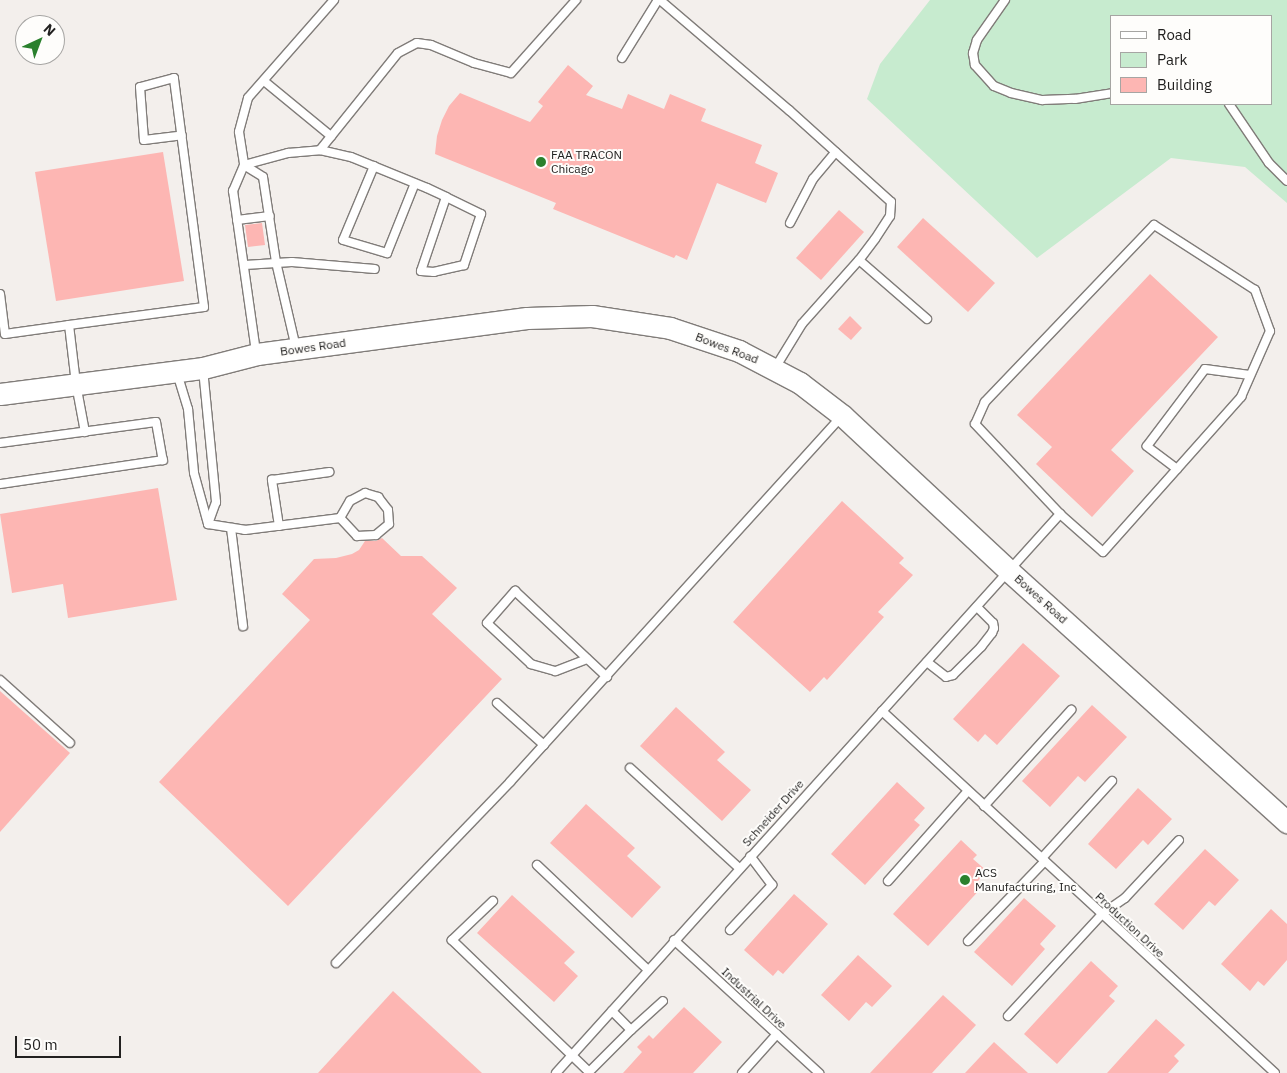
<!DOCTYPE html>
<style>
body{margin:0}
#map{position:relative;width:1287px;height:1073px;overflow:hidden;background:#f3efec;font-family:"IBM Plex Sans",sans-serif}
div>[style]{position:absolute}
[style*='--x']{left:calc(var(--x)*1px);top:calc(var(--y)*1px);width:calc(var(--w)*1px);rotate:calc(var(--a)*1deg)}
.green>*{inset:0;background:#c7ebcf}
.building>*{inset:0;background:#fdb6b3}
.roads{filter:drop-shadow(1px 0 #807c79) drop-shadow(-1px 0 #807c79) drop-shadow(0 1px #807c79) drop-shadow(0 -1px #807c79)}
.lane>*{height:8px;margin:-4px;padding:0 4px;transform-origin:4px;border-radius:4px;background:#fff}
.secondary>*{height:21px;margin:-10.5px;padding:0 10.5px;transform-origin:10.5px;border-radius:10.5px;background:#fff}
.dots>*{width:14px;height:14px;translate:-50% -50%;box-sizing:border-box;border:2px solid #fefdfb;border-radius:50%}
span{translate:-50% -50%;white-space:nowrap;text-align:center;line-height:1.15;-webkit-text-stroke:4px #fefdfb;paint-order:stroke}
.poi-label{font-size:12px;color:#222120}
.left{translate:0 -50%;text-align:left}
.street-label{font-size:12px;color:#222120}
.legend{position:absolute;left:1110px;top:15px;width:162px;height:90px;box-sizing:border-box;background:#fefdfb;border:1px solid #a6a5a3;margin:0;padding:6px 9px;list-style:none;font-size:15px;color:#222120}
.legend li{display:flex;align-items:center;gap:10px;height:25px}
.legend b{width:25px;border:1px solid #a6a5a3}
.north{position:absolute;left:15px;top:15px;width:50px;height:50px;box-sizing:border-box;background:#fefdfb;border:1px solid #a6a5a3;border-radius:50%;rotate:43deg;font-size:14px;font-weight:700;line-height:20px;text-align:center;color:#222120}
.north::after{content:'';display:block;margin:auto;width:18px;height:22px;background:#2a802d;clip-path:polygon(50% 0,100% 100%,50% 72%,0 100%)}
.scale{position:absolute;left:15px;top:1036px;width:106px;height:22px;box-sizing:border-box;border:2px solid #222120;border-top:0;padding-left:6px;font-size:15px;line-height:18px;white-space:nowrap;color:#222120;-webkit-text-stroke:4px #fefdfb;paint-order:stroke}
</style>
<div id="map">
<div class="green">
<div style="clip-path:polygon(evenodd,930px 0,1287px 0,1287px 203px,1245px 167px,1171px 158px,1037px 258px,867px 99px,880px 64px,930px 0,1111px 16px,1271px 16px,1271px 104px,1111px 104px,1111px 16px)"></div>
</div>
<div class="building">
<div style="clip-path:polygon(568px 65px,593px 86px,586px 95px,622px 109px,628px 94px,664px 109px,670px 94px,706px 109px,701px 121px,762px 145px,755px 163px,778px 173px,766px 203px,717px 183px,687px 260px,676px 255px,674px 258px,553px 209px,556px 203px,435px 154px,437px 136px,442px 120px,449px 106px,460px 93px,530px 122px,543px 106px,538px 102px)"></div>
<div style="clip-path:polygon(163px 152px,184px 281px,56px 301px,35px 172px)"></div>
<div style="clip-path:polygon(839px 210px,864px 232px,821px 280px,796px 258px)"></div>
<div style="clip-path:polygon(923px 218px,995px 283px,968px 312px,897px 247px)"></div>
<div style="clip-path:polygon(262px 223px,265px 245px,248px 247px,245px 225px)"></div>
<div style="clip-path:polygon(1150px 274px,1218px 337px,1111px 450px,1134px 471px,1092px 517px,1036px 464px,1052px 447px,1017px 415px)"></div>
<div style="clip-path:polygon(850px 316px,862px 328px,851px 340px,838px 329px)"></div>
<div style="clip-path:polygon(158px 488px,177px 600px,68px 618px,63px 584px,12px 593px,0 514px)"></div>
<div style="clip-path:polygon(842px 501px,904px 558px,899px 563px,913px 575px,878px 612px,884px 617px,827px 680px,824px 677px,810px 692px,733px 622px)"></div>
<div style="clip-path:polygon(382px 538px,401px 556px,422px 556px,457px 588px,432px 614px,502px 679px,288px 906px,159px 782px,310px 620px,282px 594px,314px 559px,336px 558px,352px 554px,359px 550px,365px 541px,376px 541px)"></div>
<div style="clip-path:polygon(1023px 643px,1060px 676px,997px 745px,985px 734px,978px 742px,953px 719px)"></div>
<div style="clip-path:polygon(0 691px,70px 753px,0 832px)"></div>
<div style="clip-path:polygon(1092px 705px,1127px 737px,1085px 782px,1078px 776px,1050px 807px,1022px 781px)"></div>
<div style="clip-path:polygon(676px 707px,725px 752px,717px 760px,751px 790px,722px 821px,640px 746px)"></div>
<div style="clip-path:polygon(897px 782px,925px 808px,914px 820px,920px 825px,865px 885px,831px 854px)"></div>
<div style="clip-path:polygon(1138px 788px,1172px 819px,1148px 845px,1143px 840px,1116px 869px,1088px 844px)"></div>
<div style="clip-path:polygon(586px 804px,635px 848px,627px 856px,661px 887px,632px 918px,550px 843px)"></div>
<div style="clip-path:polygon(961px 840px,977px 855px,973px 859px,987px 871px,978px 881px,983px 886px,928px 946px,893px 914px)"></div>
<div style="clip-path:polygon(1205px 849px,1239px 880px,1215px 906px,1209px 901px,1183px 930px,1154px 904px)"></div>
<div style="clip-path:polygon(794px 894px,828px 924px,783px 974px,778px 970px,773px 976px,744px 950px)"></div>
<div style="clip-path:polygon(512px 895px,575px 952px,564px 963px,578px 976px,554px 1002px,477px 933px)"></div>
<div style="clip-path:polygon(1024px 898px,1056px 926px,1040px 944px,1045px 949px,1012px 986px,974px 952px)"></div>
<div style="clip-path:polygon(1271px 909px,1287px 924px,1287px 960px,1264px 986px,1258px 981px,1250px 991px,1221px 964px)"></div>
<div style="clip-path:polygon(858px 955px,892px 986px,872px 1007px,866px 1002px,849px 1021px,821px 995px)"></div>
<div style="clip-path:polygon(1091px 961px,1118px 986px,1109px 996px,1115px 1001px,1057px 1064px,1024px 1034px)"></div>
<div style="clip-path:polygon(393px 991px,482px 1073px,318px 1073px)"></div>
<div style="clip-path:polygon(943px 995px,976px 1025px,932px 1073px,870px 1073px)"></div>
<div style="clip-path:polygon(684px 1007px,722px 1042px,693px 1073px,623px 1073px,642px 1052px,637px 1047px,649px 1035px,653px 1039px)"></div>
<div style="clip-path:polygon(1156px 1019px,1185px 1045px,1174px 1056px,1179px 1061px,1168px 1073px,1107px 1073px)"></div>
<div style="clip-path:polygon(994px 1042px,1028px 1073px,965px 1073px)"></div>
</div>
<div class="roads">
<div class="lane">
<div style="--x:334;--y:0;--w:130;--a:131.3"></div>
<div style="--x:248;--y:98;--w:35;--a:105"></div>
<div style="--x:239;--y:132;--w:33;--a:81"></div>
<div style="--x:244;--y:165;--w:46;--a:-15.3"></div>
<div style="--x:288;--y:153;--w:32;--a:-5"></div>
<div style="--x:320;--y:150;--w:32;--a:13"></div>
<div style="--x:351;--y:157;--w:82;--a:22.2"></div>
<div style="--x:427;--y:188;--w:21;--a:25"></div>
<div style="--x:446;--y:197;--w:39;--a:26"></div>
<div style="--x:481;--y:214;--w:54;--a:108.4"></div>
<div style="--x:464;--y:265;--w:31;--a:167"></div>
<div style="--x:434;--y:272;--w:13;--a:-176"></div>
<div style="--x:421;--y:271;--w:78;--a:-71.3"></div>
<div style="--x:660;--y:0;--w:170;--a:40.5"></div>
<div style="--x:789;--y:110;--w:137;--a:42"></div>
<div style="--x:891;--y:202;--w:14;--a:94"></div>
<div style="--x:890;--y:216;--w:27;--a:123"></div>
<div style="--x:875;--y:239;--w:26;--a:127"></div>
<div style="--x:859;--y:260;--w:86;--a:131.7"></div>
<div style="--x:802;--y:324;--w:52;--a:121.5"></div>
<div style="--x:1005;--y:0;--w:49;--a:125"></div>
<div style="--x:977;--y:40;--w:14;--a:107"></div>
<div style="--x:973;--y:53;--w:12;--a:81"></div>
<div style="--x:975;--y:65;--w:28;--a:48"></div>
<div style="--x:994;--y:86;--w:18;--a:22"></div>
<div style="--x:1011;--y:93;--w:32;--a:13"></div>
<div style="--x:1042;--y:100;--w:33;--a:-2"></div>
<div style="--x:1075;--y:99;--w:36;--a:-9"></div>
<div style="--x:622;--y:58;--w:68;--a:-58.2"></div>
<div style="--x:264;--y:81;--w:87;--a:39.4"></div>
<div style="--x:1229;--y:104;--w:71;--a:55.9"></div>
<div style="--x:1269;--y:163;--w:25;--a:45"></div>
<div style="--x:320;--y:150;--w:124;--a:-51.2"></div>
<div style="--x:398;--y:53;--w:21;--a:-28"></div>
<div style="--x:417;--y:43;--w:14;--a:8"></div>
<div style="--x:431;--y:45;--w:47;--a:22.7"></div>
<div style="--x:474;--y:63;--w:38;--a:15"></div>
<div style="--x:511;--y:73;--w:98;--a:-48.3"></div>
<div style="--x:374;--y:166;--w:80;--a:112.7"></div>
<div style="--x:343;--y:240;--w:46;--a:16.5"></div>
<div style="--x:387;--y:253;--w:75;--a:-68.2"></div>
<div style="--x:237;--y:220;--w:33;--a:-7"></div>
<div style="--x:790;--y:223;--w:50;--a:-62.4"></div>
<div style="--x:813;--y:179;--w:35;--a:-50"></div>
<div style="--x:859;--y:260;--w:90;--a:40.9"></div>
<div style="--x:245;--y:265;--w:47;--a:-3.7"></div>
<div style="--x:292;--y:262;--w:83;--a:4.8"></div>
<div style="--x:0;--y:294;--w:40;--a:82.9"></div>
<div style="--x:5;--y:334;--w:65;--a:-8"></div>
<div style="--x:69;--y:325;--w:59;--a:83.2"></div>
<div style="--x:76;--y:384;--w:49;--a:79.4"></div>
<div style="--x:69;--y:325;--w:136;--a:-7.6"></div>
<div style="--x:204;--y:307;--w:231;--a:-97.5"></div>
<div style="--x:174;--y:78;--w:35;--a:165"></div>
<div style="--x:140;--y:87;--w:53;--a:85.7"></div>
<div style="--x:144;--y:140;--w:38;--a:-7"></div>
<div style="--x:256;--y:352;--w:163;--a:-98.1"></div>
<div style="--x:233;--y:191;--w:28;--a:-67"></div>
<div style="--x:244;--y:165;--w:22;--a:32"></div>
<div style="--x:263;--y:177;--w:86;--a:81.3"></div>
<div style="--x:276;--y:262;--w:88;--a:76.9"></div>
<div style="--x:203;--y:369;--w:134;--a:84.4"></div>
<div style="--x:216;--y:502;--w:23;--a:110"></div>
<div style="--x:177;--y:373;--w:38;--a:73"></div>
<div style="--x:188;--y:409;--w:64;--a:84.6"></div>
<div style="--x:194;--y:473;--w:53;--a:74.6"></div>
<div style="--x:0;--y:443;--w:157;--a:-7.7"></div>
<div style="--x:156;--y:422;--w:39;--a:80"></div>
<div style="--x:163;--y:460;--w:165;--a:171.6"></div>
<div style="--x:1177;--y:469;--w:38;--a:-143"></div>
<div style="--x:1147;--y:446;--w:96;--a:-53"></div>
<div style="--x:1205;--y:369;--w:45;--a:7.6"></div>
<div style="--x:208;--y:524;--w:37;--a:9"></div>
<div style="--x:245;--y:530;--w:96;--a:-7.2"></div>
<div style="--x:340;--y:518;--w:20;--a:-60"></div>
<div style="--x:350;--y:501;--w:17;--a:-28"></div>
<div style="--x:365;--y:493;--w:14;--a:17"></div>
<div style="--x:378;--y:497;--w:16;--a:52"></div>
<div style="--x:388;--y:510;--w:14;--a:86"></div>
<div style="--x:389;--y:524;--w:17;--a:140"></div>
<div style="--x:376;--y:535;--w:19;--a:177"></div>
<div style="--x:357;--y:536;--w:25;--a:-133"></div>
<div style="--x:279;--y:526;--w:47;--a:-98.7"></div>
<div style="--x:272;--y:480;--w:58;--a:-8"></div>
<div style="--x:231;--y:528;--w:99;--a:83"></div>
<div style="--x:587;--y:659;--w:34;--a:159"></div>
<div style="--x:555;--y:671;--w:25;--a:-164"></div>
<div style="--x:531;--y:664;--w:60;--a:-137"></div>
<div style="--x:487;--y:623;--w:43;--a:-48.8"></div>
<div style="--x:515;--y:591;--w:126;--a:43.1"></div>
<div style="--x:927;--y:662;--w:24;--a:38"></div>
<div style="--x:946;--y:677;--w:7;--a:-16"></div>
<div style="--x:953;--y:675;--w:40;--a:-45"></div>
<div style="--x:981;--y:647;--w:18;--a:-52"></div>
<div style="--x:992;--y:633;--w:5;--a:-68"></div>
<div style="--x:994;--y:628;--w:5;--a:-101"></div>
<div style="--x:993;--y:623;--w:23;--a:-135"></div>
<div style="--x:0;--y:680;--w:94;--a:42"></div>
<div style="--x:497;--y:703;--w:63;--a:41.8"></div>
<div style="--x:882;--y:711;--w:534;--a:42.65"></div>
<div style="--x:630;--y:768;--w:148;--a:42.5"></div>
<div style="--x:984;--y:806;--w:130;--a:-47.8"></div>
<div style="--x:1042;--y:858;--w:104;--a:-47.7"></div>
<div style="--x:537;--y:865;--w:153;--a:43.4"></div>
<div style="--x:888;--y:881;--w:120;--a:-48.4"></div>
<div style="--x:493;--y:901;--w:57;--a:136.4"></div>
<div style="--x:452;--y:940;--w:190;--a:43.9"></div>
<div style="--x:589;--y:1072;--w:59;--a:-45"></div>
<div style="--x:631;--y:1030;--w:27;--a:-135"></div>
<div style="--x:730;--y:930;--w:62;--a:-47"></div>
<div style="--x:772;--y:885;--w:36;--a:-127"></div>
<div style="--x:674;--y:940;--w:197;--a:42.5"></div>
<div style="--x:968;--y:941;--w:111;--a:-46.1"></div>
<div style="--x:336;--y:963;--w:251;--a:-46.1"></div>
<div style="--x:510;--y:782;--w:493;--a:-47.8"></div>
<div style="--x:1008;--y:1016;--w:139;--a:-47.3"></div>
<div style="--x:1102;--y:914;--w:28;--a:-35"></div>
<div style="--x:1125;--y:898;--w:79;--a:-47"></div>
<div style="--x:631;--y:1030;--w:43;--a:-42.2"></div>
<div style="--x:556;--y:1073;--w:753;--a:-47.96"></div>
<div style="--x:1060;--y:514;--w:57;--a:41.5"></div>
<div style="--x:1103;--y:552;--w:208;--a:-48.3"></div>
<div style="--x:1241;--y:397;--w:72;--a:-66.3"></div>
<div style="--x:1270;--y:331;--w:44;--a:-110.1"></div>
<div style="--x:1255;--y:290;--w:120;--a:-147.2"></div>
<div style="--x:1154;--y:225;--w:245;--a:133.7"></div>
<div style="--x:985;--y:402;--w:24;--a:114"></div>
<div style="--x:975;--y:424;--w:124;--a:46.6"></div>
<div style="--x:742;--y:1073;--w:52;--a:-48.1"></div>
</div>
<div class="secondary">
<div style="--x:0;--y:394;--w:205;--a:-7.3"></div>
<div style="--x:203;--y:368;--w:56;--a:-14.5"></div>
<div style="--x:257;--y:354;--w:272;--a:-7.6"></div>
<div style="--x:527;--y:318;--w:65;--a:-1.8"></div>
<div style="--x:592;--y:316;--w:79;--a:8.7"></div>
<div style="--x:670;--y:328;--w:73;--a:18.4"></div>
<div style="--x:739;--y:351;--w:69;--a:27.7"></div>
<div style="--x:800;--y:383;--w:54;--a:37.5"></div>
<div style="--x:843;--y:416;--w:227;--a:43"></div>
<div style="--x:1009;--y:571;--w:375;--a:42.1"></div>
</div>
</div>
<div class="dots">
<div style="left:541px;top:162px;background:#2a802d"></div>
<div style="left:965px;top:880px;background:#2a802d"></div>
</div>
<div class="poi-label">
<span class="left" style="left:551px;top:162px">FAA TRACON<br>Chicago</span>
<span class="left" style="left:975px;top:880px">ACS<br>Manufacturing, Inc</span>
</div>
<div class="street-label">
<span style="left:313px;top:347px;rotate:-8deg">Bowes Road</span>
<span style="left:727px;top:348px;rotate:21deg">Bowes Road</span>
<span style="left:1041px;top:599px;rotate:42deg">Bowes Road</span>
<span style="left:773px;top:813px;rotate:-48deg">Schneider Drive</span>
<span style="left:1130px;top:925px;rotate:43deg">Production Drive</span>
<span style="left:754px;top:998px;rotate:43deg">Industrial Drive</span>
</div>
<ul class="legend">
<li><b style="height:6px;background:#fff"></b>Road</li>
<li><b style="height:14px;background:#c7ebcf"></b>Park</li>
<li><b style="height:14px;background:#fdb6b3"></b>Building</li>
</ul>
<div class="north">N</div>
<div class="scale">50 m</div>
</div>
